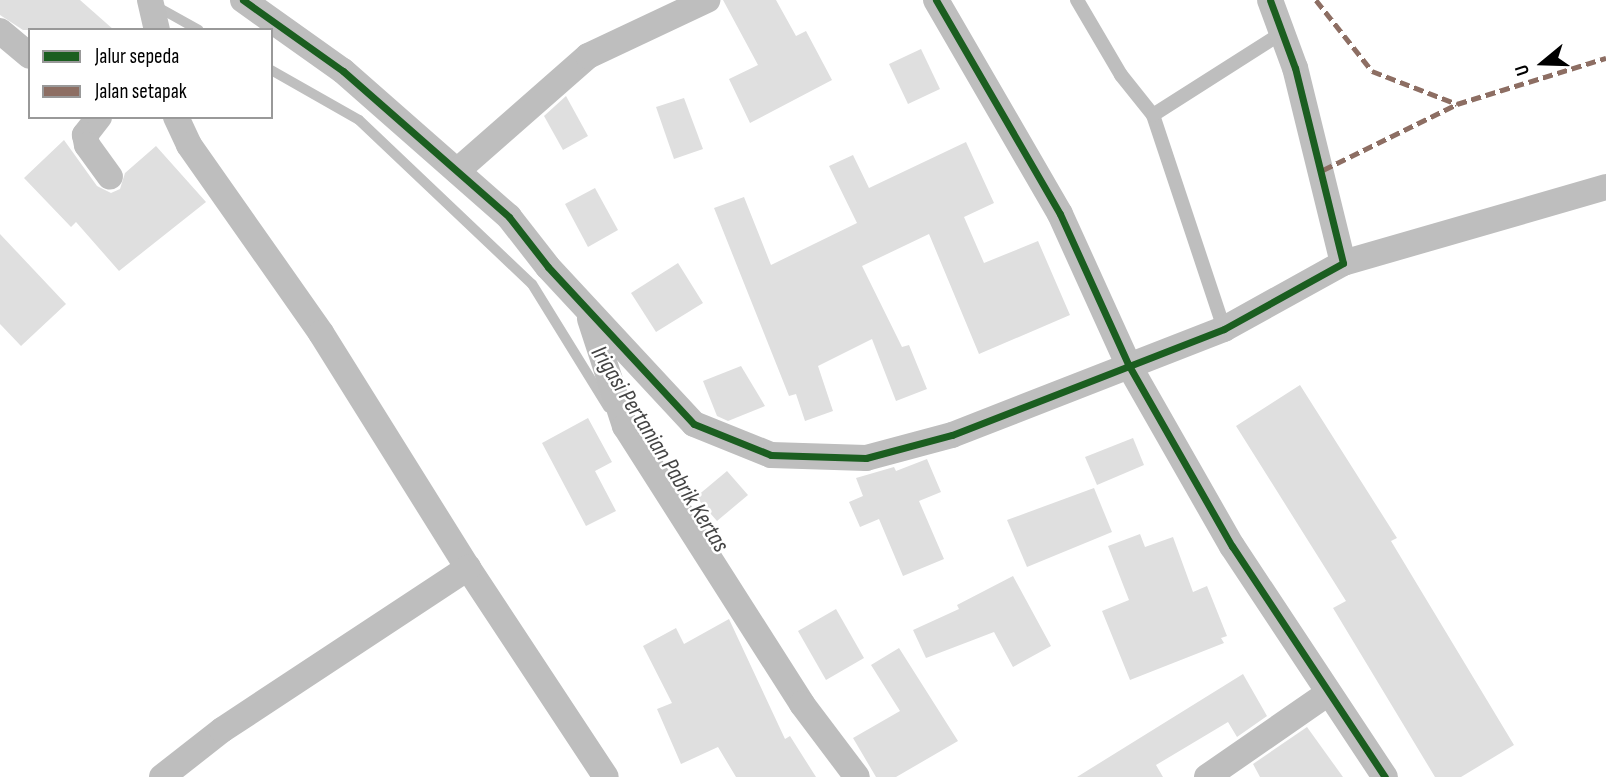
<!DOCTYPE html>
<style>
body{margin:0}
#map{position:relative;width:1606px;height:777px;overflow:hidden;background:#fff;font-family:"Sofia Sans Condensed",sans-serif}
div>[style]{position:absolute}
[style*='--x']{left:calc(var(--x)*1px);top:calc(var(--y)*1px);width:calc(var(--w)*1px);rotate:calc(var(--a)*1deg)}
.stream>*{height:10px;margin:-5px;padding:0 5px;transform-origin:5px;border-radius:5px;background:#bfbfbf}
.building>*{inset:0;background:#dfdfdf}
.lane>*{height:14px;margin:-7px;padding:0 7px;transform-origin:7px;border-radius:7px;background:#bebebe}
.street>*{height:26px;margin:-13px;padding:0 13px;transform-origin:13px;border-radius:13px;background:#bebebe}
.quiet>*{height:5px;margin-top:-2.5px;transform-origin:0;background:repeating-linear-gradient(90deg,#8d6e63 0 10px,transparent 0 15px)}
.cycleway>*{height:7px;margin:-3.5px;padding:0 3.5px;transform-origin:3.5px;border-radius:3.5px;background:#1b5e20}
span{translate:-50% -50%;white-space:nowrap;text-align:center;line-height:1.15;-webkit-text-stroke:5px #fff;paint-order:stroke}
.water-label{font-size:24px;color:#444;font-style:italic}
.legend{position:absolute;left:28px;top:28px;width:245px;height:91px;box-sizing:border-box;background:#fff;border:2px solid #999;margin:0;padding:9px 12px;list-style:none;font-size:21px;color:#000}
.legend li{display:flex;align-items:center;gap:14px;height:35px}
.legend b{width:35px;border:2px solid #999}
.north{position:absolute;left:1508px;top:28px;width:70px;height:70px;-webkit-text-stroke:5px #fff;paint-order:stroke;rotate:251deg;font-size:19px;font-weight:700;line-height:28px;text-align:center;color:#000}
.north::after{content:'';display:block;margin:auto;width:24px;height:32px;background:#000;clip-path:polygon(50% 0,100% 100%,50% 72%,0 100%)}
</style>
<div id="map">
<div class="stream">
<div style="--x:154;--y:5;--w:51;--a:29.1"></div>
<div style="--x:271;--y:70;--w:101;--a:29.6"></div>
<div style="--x:359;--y:120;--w:238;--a:43.5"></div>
<div style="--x:532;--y:284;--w:145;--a:58.3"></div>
</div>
<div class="building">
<div style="clip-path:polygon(0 0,80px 0,114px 30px,23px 30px,0 15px)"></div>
<div style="clip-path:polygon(723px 0,776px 0,796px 36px,806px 31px,832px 80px,750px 123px,729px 79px,758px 65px)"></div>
<div style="clip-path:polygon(921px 49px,940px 89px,908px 104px,889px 64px)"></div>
<div style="clip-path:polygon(566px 96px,588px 136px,563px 150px,544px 116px)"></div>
<div style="clip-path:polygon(684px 98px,703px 149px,674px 159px,656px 107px)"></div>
<div style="clip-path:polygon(64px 140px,97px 186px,111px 193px,120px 189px,125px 173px,156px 146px,206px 202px,119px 271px,76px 222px,71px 227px,24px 178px)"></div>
<div style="clip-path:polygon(966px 142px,994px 203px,964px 217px,984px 263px,1038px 241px,1070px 315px,979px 354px,929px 234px,862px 266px,902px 347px,909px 345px,927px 389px,896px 401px,872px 339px,818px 366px,833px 411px,805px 421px,796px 394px,789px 396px,714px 208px,744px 197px,771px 265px,857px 223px,829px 166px,853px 155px,869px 188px)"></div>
<div style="clip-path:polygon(595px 188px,618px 230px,588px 247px,565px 204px)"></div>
<div style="clip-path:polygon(0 234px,66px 304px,21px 346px,0 324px)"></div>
<div style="clip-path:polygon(678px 263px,703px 303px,656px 332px,631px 293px)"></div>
<div style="clip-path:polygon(741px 366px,765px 406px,728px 421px,717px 416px,703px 381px)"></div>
<div style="clip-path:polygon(1300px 385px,1397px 538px,1391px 541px,1514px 745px,1461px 777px,1435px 777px,1333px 608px,1346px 601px,1236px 426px)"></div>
<div style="clip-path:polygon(588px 418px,612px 462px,595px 471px,616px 511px,586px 526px,542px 443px)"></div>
<div style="clip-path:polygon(1133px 438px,1144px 465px,1097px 485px,1085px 457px)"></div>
<div style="clip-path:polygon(927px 459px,941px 492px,919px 501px,944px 559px,903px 576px,879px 519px,860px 527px,849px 502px,863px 496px,856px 478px,894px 467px,896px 471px)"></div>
<div style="clip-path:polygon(727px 471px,748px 495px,717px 521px,696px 497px)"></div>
<div style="clip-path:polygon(1094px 488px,1112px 532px,1027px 567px,1007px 520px)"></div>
<div style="clip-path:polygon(1140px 534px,1145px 547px,1173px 537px,1193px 592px,1207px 586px,1227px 636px,1221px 638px,1224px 643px,1130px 680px,1102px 611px,1129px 600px,1108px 546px)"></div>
<div style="clip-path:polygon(1013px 576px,1051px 646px,1013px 667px,994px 632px,926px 658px,913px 630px,959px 609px,957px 605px)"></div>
<div style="clip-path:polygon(836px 609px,864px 658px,826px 680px,798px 631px)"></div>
<div style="clip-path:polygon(729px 619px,785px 739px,790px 736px,816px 777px,736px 777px,718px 747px,681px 764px,657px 709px,672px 703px,643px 646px,676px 628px,684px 644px)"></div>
<div style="clip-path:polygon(899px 648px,958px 741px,896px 777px,876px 777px,853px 738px,900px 711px,871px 665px)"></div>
<div style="clip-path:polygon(1243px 674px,1267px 716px,1237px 737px,1228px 722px,1156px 765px,1163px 777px,1077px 777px)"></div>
<div style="clip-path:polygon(1307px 727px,1343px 777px,1260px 777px,1253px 764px)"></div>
</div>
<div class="lane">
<div style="--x:1077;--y:0;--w:87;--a:59.6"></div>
<div style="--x:1121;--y:75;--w:51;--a:51.3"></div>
<div style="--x:1153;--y:115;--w:225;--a:71.6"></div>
<div style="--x:1153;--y:115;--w:151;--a:-32.5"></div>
</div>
<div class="street">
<div style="--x:150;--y:0;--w:31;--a:77"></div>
<div style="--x:243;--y:0;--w:123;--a:35.4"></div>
<div style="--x:343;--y:71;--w:221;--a:41.3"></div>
<div style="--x:509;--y:217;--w:63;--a:52"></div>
<div style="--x:548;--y:267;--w:214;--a:47.1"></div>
<div style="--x:694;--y:424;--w:83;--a:21.9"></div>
<div style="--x:771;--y:455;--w:95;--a:1.8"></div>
<div style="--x:866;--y:458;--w:89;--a:-15"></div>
<div style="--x:952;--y:435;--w:292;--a:-21.3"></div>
<div style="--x:1224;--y:329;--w:136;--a:-29"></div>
<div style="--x:1343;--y:263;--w:201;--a:-103.8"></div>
<div style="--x:1295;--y:68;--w:72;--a:-110.2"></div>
<div style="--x:936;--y:0;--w:247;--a:59.9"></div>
<div style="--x:1060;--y:214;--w:165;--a:65.6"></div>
<div style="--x:1128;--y:364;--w:210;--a:60.3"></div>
<div style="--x:1232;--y:546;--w:277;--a:56.5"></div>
<div style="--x:0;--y:31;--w:39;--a:40"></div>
<div style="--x:99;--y:117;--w:23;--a:128"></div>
<div style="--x:85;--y:135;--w:10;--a:79"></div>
<div style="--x:87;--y:145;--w:39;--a:54"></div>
<div style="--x:176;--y:117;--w:31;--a:65"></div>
<div style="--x:189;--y:145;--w:230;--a:54.9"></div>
<div style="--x:321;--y:333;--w:277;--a:58"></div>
<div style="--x:468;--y:568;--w:250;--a:56.6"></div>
<div style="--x:457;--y:171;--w:174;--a:-41.3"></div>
<div style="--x:588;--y:56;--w:132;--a:-25.2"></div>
<div style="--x:1343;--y:263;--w:274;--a:-16.1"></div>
<div style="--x:590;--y:319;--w:113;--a:71.9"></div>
<div style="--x:625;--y:426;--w:330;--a:57.5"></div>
<div style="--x:802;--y:704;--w:91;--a:53"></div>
<div style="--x:162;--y:777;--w:76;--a:-38.1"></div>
<div style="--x:222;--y:730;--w:295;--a:-33.4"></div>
<div style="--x:1207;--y:777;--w:146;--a:-34.7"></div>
</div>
<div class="quiet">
<div style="--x:1316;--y:0;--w:90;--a:51.7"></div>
<div style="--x:1372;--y:71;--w:91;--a:21.2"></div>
<div style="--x:1323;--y:170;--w:149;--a:-26.2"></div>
<div style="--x:1457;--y:104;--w:156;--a:-17.2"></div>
</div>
<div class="cycleway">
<div style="--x:243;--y:0;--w:123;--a:35.4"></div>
<div style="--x:343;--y:71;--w:221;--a:41.3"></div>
<div style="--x:509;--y:217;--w:63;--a:52"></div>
<div style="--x:548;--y:267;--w:214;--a:47.1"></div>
<div style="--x:694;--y:424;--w:83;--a:21.9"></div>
<div style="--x:771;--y:455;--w:95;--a:1.8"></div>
<div style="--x:866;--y:458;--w:89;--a:-15"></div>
<div style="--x:952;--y:435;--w:292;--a:-21.3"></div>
<div style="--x:1224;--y:329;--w:136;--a:-29"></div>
<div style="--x:1343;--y:263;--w:201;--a:-103.8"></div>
<div style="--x:1295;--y:68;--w:72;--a:-110.2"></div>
<div style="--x:936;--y:0;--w:247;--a:59.9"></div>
<div style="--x:1060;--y:214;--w:165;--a:65.6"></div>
<div style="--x:1128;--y:364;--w:210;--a:60.3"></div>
<div style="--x:1232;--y:546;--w:277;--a:56.5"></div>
</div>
<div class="water-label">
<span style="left:660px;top:449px;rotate:58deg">Irigasi Pertanian Pabrik Kertas</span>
</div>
<ul class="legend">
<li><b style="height:9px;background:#1b5e20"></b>Jalur sepeda</li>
<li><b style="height:9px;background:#8d6e63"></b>Jalan setapak</li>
</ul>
<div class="north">U</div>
</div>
